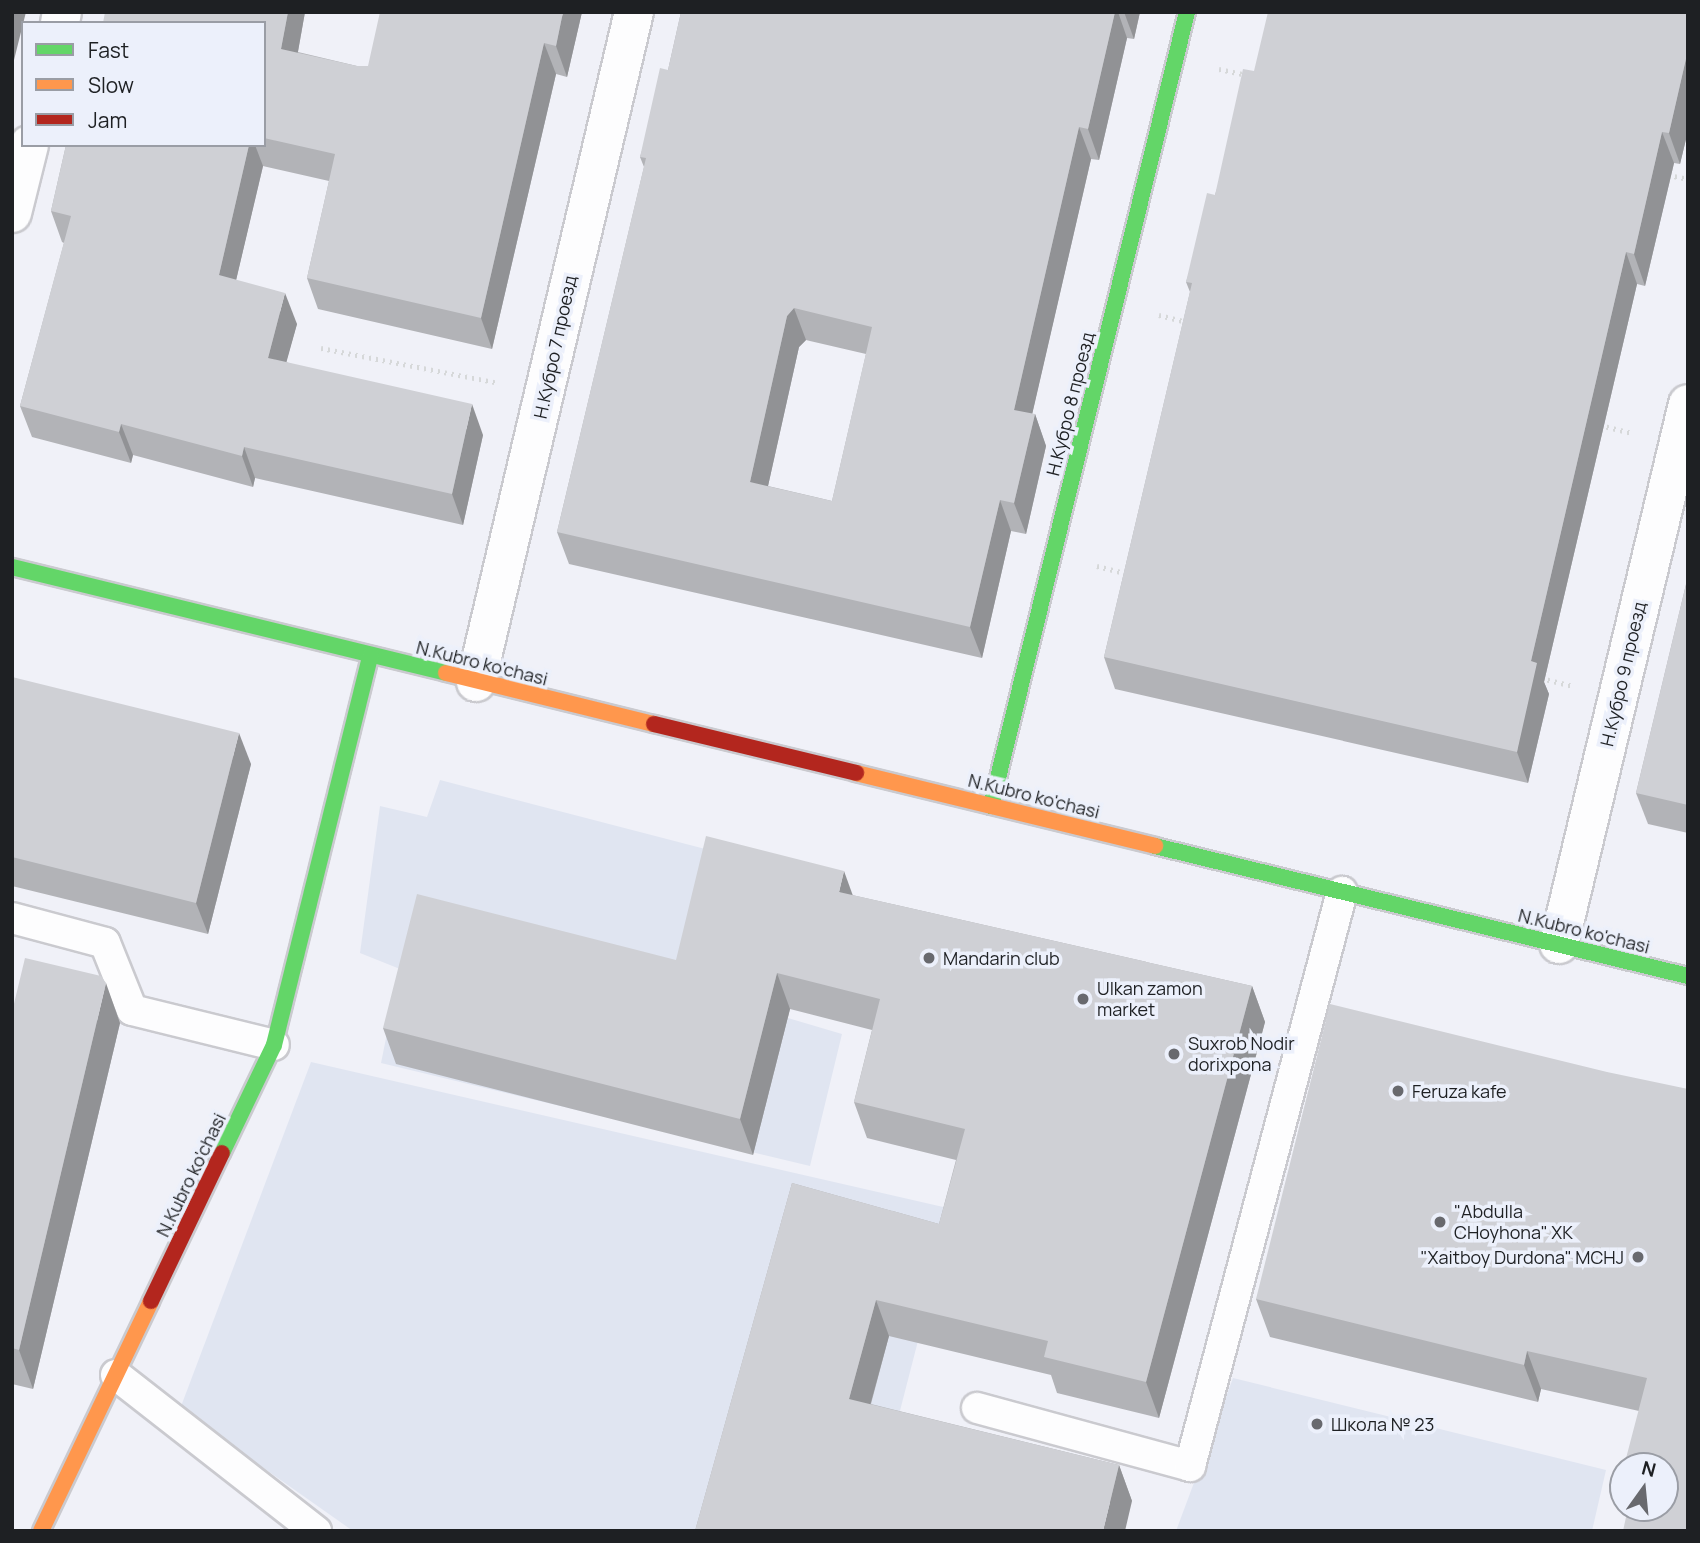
<!DOCTYPE html>
<meta charset="utf-8">
<style>
body{margin:0}
#map{position:relative;width:1700px;height:1543px;overflow:hidden;background:#f0f1f8;font-family:Manrope,sans-serif}
div>[style]{position:absolute}
[style*='--x']{left:calc(var(--x)*1px);top:calc(var(--y)*1px);width:calc(var(--w)*1px);rotate:calc(var(--a)*1deg)}
.built>*{inset:0;background:#e0e5f1}
.path>*{height:4.5px;margin-top:-2.25px;transform-origin:0;background:repeating-linear-gradient(90deg,#d6d8d9 0 2px,transparent 0 7px)}
.roads{filter:drop-shadow(2px 0 #cacacf) drop-shadow(-2px 0 #cacacf) drop-shadow(0 2px #cacacf) drop-shadow(0 -2px #cacacf)}
.lane>*{height:30px;margin:-15px;padding:0 15px;transform-origin:15px;border-radius:15px;background:#fdfdfe}
.street>*{height:38px;margin:-19px;padding:0 19px;transform-origin:19px;border-radius:19px;background:#fdfdfe}
.fast>*{height:16px;margin:-8px;padding:0 8px;transform-origin:8px;border-radius:8px;background:#63d668}
.slow>*{height:16px;margin:-8px;padding:0 8px;transform-origin:8px;border-radius:8px;background:#ff974d}
.jam>*{height:16px;margin:-8px;padding:0 8px;transform-origin:8px;border-radius:8px;background:#b3261e}
.wall>*{inset:0;background:#b2b3b7}
.shaded-wall>*{inset:0;background:#919295}
.building>*{inset:0;background:#cfd0d5}
.dots>*{width:19px;height:19px;translate:-50% -50%;box-sizing:border-box;border:4px solid #ecf0fb;border-radius:50%}
span{translate:-50% -50%;white-space:nowrap;text-align:center;line-height:1.15;-webkit-text-stroke:7px #ecf0fb;paint-order:stroke}
.street-label{font-size:18px;color:#1e2023}
.poi-label{font-size:18px;color:#1e2023}
.left{translate:0 -50%;text-align:left}
.right{translate:-100% -50%;text-align:right}
.frame{position:absolute;inset:0;border:14px solid #1e2023;pointer-events:none}
.legend{position:absolute;left:21px;top:21px;width:245px;height:126px;box-sizing:border-box;background:#ecf0fb;border:2px solid #9a9da5;margin:0;padding:9px 12px;list-style:none;font-size:21px;color:#1e2023}
.legend li{display:flex;align-items:center;gap:14px;height:35px}
.legend b{width:35px;border:2px solid #9a9da5}
.north{position:absolute;left:1609px;top:1452px;width:70px;height:70px;box-sizing:border-box;background:#ecf0fb;border:2px solid #9a9da5;border-radius:50%;rotate:15deg;font-size:19px;font-weight:700;line-height:28px;text-align:center;color:#1e2023}
.north::after{content:'';display:block;margin:auto;width:24px;height:32px;background:#68696e;clip-path:polygon(50% 0,100% 100%,50% 72%,0 100%)}
</style>
<div id="map">
<div class="built">
<div style="clip-path:polygon(440px 780px,713px 851px,683px 987px,842px 1034px,810px 1166px,381px 1063px,400px 969px,360px 953px,380px 806px,427px 817px)"></div>
<div style="clip-path:polygon(311px 1062px,952px 1209px,869px 1531px,353px 1531px,180px 1409px)"></div>
<div style="clip-path:polygon(1233px 1378px,1606px 1470px,1592px 1531px,1176px 1531px)"></div>
</div>
<div class="path">
<div style="--x:1219;--y:69;--w:30;--a:12"></div>
<div style="--x:1668;--y:175;--w:20;--a:11"></div>
<div style="--x:1159;--y:315;--w:30;--a:14"></div>
<div style="--x:321;--y:348;--w:181;--a:11.1"></div>
<div style="--x:1600;--y:425;--w:34;--a:14"></div>
<div style="--x:1097;--y:566;--w:33;--a:14"></div>
<div style="--x:1541;--y:678;--w:34;--a:14"></div>
</div>
<div class="roads">
<div class="lane">
<div style="--x:12;--y:918;--w:96;--a:15"></div>
<div style="--x:105;--y:943;--w:72;--a:68.1"></div>
<div style="--x:132;--y:1010;--w:146;--a:13.8"></div>
<div style="--x:116;--y:1375;--w:254;--a:38"></div>
<div style="--x:977;--y:1408;--w:221;--a:15.2"></div>
<div style="--x:1190;--y:1466;--w:594;--a:-75.17"></div>
</div>
<div class="street">
<div style="--x:60;--y:23;--w:11;--a:-80"></div>
<div style="--x:12;--y:213;--w:70;--a:-76"></div>
<div style="--x:476;--y:682;--w:688;--a:-76.73"></div>
<div style="--x:1559;--y:944;--w:555;--a:-76.56"></div>
</div>
<div class="fast">
<div style="--x:12;--y:567;--w:447;--a:13.7"></div>
<div style="--x:991;--y:806;--w:818;--a:-76.13"></div>
<div style="--x:1155;--y:846;--w:549;--a:13.71"></div>
<div style="--x:222;--y:1153;--w:120;--a:-64.3"></div>
<div style="--x:274;--y:1045;--w:401;--a:-76.1"></div>
</div>
<div class="slow">
<div style="--x:446;--y:673;--w:214;--a:13.8"></div>
<div style="--x:856;--y:773;--w:308;--a:13.7"></div>
<div style="--x:41;--y:1531;--w:255;--a:-64.4"></div>
</div>
<div class="jam">
<div style="--x:654;--y:724;--w:208;--a:13.6"></div>
<div style="--x:151;--y:1301;--w:164;--a:-64.4"></div>
</div>
</div>
<div class="wall">
<div style="clip-path:polygon(105px 12px,305px 12px,298px 52px,357px 66px,368px 66px,582px 12px,567px 77px,556px 74px,492px 349px,318px 309px,307px 278px,329px 181px,263px 166px,236px 280px,297px 324px,286px 362px,483px 435px,463px 525px,255px 478px,253px 487px,133px 455px,131px 463px,32px 437px,20px 406px,64px 243px,62px 242px,51px 211px,66px 145px,264px 145px,264px 23px)"></div>
<div style="clip-path:polygon(evenodd,681px 12px,1140px 12px,1134px 39px,1127px 38px,1099px 160px,1091px 159px,1032px 414px,1035px 414px,1046px 446px,1026px 534px,1011px 531px,982px 658px,569px 564px,557px 532px,644px 167px,640px 157px,668px 70px,681px 12px,806px 340px,866px 354px,832px 501px,768px 486px,799px 347px,806px 340px)"></div>
<div style="clip-path:polygon(1688px 12px,1688px 131px,1680px 164px,1674px 163px,1645px 286px,1637px 284px,1544px 682px,1549px 694px,1528px 783px,1115px 689px,1104px 657px,1190px 292px,1186px 282px,1215px 195px,1254px 71px)"></div>
<div style="clip-path:polygon(1688px 576px,1688px 833px,1648px 824px,1636px 793px)"></div>
<div style="clip-path:polygon(12px 677px,251px 764px,208px 934px,12px 886px)"></div>
<div style="clip-path:polygon(852px 895px,1252px 986px,1265px 1022px,1159px 1418px,1057px 1393px,1051px 1375px,889px 1336px,871px 1404px,1119px 1465px,1132px 1501px,695px 1531px,792px 1183px,939px 1224px,956px 1160px,867px 1138px,854px 1102px,872px 1030px,790px 1009px,753px 1155px,396px 1064px,383px 1028px,676px 960px)"></div>
<div style="clip-path:polygon(12px 1012px,120px 1023px,33px 1389px,12px 1384px)"></div>
<div style="clip-path:polygon(1607px 1072px,1665px 1508px,1639px 1411px,1541px 1389px,1538px 1402px,1270px 1337px,1256px 1299px)"></div>
</div>
<div class="shaded-wall">
<div style="clip-path:polygon(12px 12px,26px 12px,12px 68px)"></div>
<div style="clip-path:polygon(288px 12px,305px 12px,293px 79px,281px 49px)"></div>
<div style="clip-path:polygon(563px 12px,582px 12px,567px 77px,556px 46px)"></div>
<div style="clip-path:polygon(1115px 12px,1118px 12px,1127px 38px,1099px 160px,1088px 129px)"></div>
<div style="clip-path:polygon(1124px 12px,1140px 12px,1134px 39px)"></div>
<div style="clip-path:polygon(544px 43px,556px 74px,492px 349px,481px 318px)"></div>
<div style="clip-path:polygon(1688px 50px,1688px 131px,1680px 164px,1669px 133px)"></div>
<div style="clip-path:polygon(1079px 127px,1091px 159px,1026px 441px,1014px 410px)"></div>
<div style="clip-path:polygon(1662px 132px,1674px 163px,1645px 286px,1634px 254px)"></div>
<div style="clip-path:polygon(249px 145px,255px 145px,263px 166px,230px 306px,219px 275px)"></div>
<div style="clip-path:polygon(1626px 252px,1637px 284px,1544px 682px,1549px 694px,1528px 783px,1517px 752px,1531px 661px)"></div>
<div style="clip-path:polygon(285px 293px,297px 324px,279px 389px,268px 358px)"></div>
<div style="clip-path:polygon(794px 308px,806px 340px,799px 347px,762px 513px,750px 482px,787px 316px)"></div>
<div style="clip-path:polygon(472px 404px,483px 435px,463px 525px,452px 494px)"></div>
<div style="clip-path:polygon(1035px 414px,1046px 446px,1026px 534px,1014px 503px)"></div>
<div style="clip-path:polygon(121px 424px,133px 455px,131px 463px,119px 432px)"></div>
<div style="clip-path:polygon(244px 447px,255px 478px,253px 487px,242px 456px)"></div>
<div style="clip-path:polygon(1000px 500px,1011px 531px,982px 658px,970px 627px)"></div>
<div style="clip-path:polygon(239px 733px,251px 764px,208px 934px,196px 903px)"></div>
<div style="clip-path:polygon(844px 871px,857px 907px,839px 892px)"></div>
<div style="clip-path:polygon(777px 973px,790px 1009px,753px 1155px,740px 1119px)"></div>
<div style="clip-path:polygon(106px 983px,120px 1023px,33px 1389px,19px 1350px)"></div>
<div style="clip-path:polygon(1252px 986px,1265px 1022px,1159px 1418px,1146px 1382px)"></div>
<div style="clip-path:polygon(876px 1300px,889px 1336px,862px 1435px,849px 1399px)"></div>
<div style="clip-path:polygon(1527px 1351px,1541px 1389px,1538px 1402px,1524px 1365px)"></div>
<div style="clip-path:polygon(1119px 1465px,1132px 1501px,1125px 1531px,1103px 1531px)"></div>
</div>
<div class="building">
<div style="clip-path:polygon(105px 12px,288px 12px,281px 49px,357px 66px,368px 66px,380px 12px,563px 12px,556px 46px,544px 43px,481px 318px,307px 278px,335px 154px,264px 138px,264px 23px,103px 23px)"></div>
<div style="clip-path:polygon(evenodd,681px 12px,1115px 12px,1088px 129px,1079px 127px,1014px 410px,1035px 414px,1014px 503px,1000px 500px,970px 627px,557px 532px,646px 158px,640px 157px,660px 68px,668px 70px,681px 12px,794px 308px,872px 327px,832px 501px,750px 482px,787px 316px,794px 308px)"></div>
<div style="clip-path:polygon(1268px 12px,1688px 12px,1688px 50px,1669px 133px,1662px 132px,1634px 254px,1626px 252px,1531px 661px,1537px 663px,1517px 752px,1104px 657px,1192px 283px,1186px 282px,1207px 193px,1215px 195px,1243px 69px,1254px 71px)"></div>
<div style="clip-path:polygon(66px 145px,249px 145px,219px 275px,285px 293px,268px 358px,472px 404px,452px 494px,244px 447px,242px 456px,121px 424px,119px 432px,20px 406px,71px 216px,51px 211px)"></div>
<div style="clip-path:polygon(1688px 576px,1688px 805px,1636px 793px)"></div>
<div style="clip-path:polygon(12px 677px,239px 733px,196px 903px,12px 857px)"></div>
<div style="clip-path:polygon(706px 836px,844px 871px,839px 892px,1252px 986px,1146px 1382px,1044px 1357px,1048px 1341px,876px 1300px,849px 1399px,1119px 1465px,1103px 1531px,695px 1531px,792px 1183px,939px 1224px,965px 1129px,854px 1102px,880px 999px,777px 973px,740px 1119px,383px 1028px,417px 894px,676px 960px)"></div>
<div style="clip-path:polygon(25px 958px,101px 976px,106px 983px,19px 1350px,12px 1348px,12px 1012px)"></div>
<div style="clip-path:polygon(1330px 1004px,1607px 1072px,1688px 1089px,1688px 1531px,1623px 1531px,1628px 1508px,1665px 1508px,1665px 1466px,1624px 1466px,1647px 1378px,1527px 1351px,1524px 1365px,1256px 1299px)"></div>
</div>
<div class="dots">
<div style="left:929px;top:958px;background:#68696e"></div>
<div style="left:1083px;top:999px;background:#68696e"></div>
<div style="left:1174px;top:1054px;background:#68696e"></div>
<div style="left:1398px;top:1091px;background:#68696e"></div>
<div style="left:1440px;top:1222px;background:#68696e"></div>
<div style="left:1638px;top:1257px;background:#68696e"></div>
<div style="left:1317px;top:1424px;background:#68696e"></div>
</div>
<div class="street-label">
<span style="left:555px;top:347px;rotate:-78deg">Н.Кубро 7 проезд</span>
<span style="left:1070px;top:404px;rotate:-76deg">Н.Кубро 8 проезд</span>
<span style="left:482px;top:663px;rotate:14deg">N.Kubro ko'chasi</span>
<span style="left:1623px;top:674px;rotate:-77deg">Н.Кубро 9 проезд</span>
<span style="left:1034px;top:796px;rotate:14deg">N.Kubro ko'chasi</span>
<span style="left:1584px;top:931px;rotate:14deg">N.Kubro ko'chasi</span>
<span style="left:191px;top:1175px;rotate:-64deg">N.Kubro ko'chasi</span>
</div>
<div class="poi-label">
<span class="left" style="left:943px;top:958px">Mandarin club</span>
<span class="left" style="left:1097px;top:999px">Ulkan zamon<br>market</span>
<span class="left" style="left:1188px;top:1054px">Suxrob Nodir<br>dorixpona</span>
<span class="left" style="left:1412px;top:1091px">Feruza kafe</span>
<span class="left" style="left:1454px;top:1222px">"Abdulla<br>CHoyhona" XK</span>
<span class="right" style="left:1624px;top:1257px">"Xaitboy Durdona" MCHJ</span>
<span class="left" style="left:1331px;top:1424px">Школа № 23</span>
</div>
<div class="frame"></div>
<ul class="legend">
<li><b style="height:9px;background:#63d668"></b>Fast</li>
<li><b style="height:9px;background:#ff974d"></b>Slow</li>
<li><b style="height:9px;background:#b3261e"></b>Jam</li>
</ul>
<div class="north">N</div>
</div>
